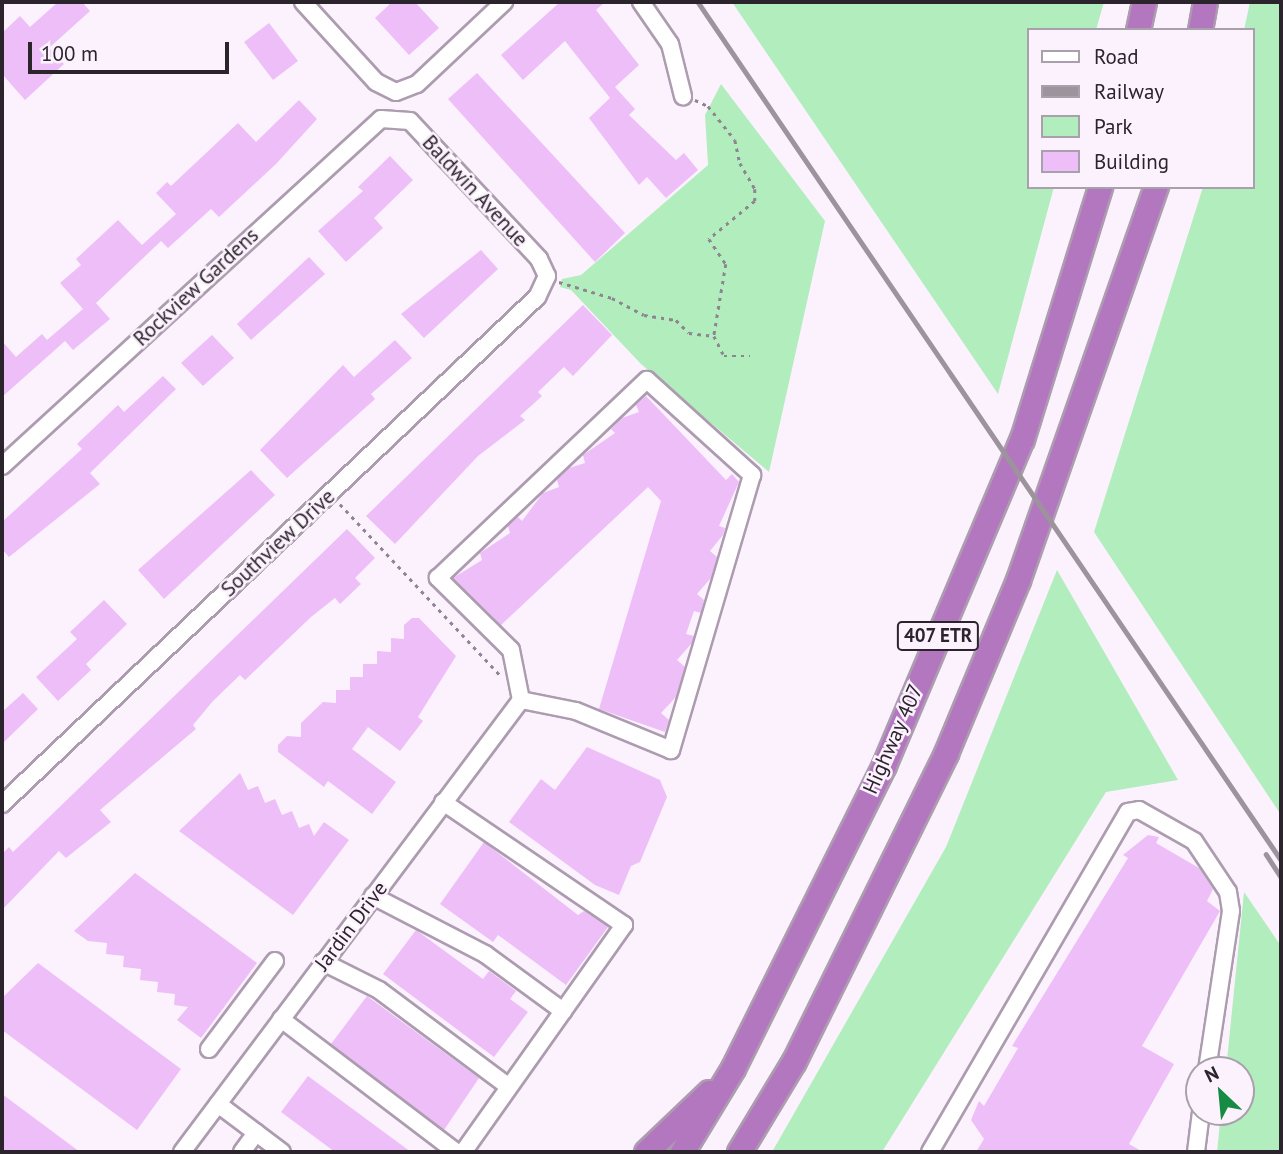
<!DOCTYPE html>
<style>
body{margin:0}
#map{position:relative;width:1283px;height:1154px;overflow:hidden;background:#fcf2fe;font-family:"PT Sans",sans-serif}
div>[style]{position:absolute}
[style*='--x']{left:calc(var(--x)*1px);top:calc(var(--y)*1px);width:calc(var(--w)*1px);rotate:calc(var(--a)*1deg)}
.green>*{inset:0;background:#b2edbe}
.building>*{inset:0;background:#eebef8}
.path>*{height:2.5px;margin-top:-1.25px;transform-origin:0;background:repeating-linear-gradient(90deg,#8d858f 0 3.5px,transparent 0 8.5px)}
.roads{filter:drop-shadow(2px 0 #ad9cb0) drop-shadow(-2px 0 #ad9cb0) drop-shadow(0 2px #ad9cb0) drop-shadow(0 -2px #ad9cb0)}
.minor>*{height:16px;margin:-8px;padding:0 8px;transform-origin:8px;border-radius:8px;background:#fff}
.highway>*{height:23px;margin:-11.5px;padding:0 11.5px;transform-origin:11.5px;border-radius:11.5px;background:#b377c0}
.rail>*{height:4.5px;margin:-2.25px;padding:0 2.25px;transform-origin:2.25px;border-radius:2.25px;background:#9c939d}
span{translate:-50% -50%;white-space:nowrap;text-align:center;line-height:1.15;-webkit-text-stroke:5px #fcf2fe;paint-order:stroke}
.shield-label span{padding:2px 5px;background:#fcf2fe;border:2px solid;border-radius:5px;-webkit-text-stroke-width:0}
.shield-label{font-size:19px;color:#2b242c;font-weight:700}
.street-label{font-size:21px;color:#2b242c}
.frame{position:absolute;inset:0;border:4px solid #2b242c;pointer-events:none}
.legend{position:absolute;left:1027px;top:28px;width:228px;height:161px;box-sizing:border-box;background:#fcf2fe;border:2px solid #a8a0aa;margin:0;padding:9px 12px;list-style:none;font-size:21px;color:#2b242c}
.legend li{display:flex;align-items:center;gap:14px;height:35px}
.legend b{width:35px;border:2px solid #a8a0aa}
.north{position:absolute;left:1185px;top:1056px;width:70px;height:70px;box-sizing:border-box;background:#fcf2fe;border:2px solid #a8a0aa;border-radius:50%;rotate:334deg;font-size:19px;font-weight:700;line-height:28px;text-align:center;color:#2b242c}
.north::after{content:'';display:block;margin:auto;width:24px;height:32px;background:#168b44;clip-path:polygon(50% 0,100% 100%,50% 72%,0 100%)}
.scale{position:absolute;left:28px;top:42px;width:201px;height:32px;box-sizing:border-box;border:4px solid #2b242c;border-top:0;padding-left:9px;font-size:21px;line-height:24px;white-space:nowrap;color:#2b242c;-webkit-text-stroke:5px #fcf2fe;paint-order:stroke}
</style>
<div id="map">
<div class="green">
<div style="clip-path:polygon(732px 2px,1104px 2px,1096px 30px,1029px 30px,1029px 187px,1054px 187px,998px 394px)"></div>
<div style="clip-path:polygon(1250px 2px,1281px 2px,1281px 815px,1094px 532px,1203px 187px,1253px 187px,1253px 30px,1244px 30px)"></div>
<div style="clip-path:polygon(721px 84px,825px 221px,769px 472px,641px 364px,571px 290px,560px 287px,562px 279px,581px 275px,708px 165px,705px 115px)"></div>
<div style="clip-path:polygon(1057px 570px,1178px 780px,1106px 792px,882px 1152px,772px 1152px,946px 847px)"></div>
<div style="clip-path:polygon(1244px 892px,1281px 946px,1281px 1152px,1217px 1152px,1221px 1112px,1241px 1112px,1241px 1070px,1226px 1070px)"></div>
</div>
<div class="building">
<div style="clip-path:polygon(58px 2px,82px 2px,90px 11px,49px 48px,64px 64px,25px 100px,2px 74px,2px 33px,20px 16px,30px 27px)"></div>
<div style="clip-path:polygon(392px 2px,415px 2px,439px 28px,409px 55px,375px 18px)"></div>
<div style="clip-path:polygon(560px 2px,605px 2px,596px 10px,639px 65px,615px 87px,635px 109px,629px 115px,676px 160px,684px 153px,698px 170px,666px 198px,647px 177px,639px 185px,589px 118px,610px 98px,565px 41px,523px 80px,501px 55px)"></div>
<div style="clip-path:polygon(269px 23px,298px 61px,273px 80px,244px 42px)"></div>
<div style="clip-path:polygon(477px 73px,625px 233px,595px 262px,448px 99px)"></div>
<div style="clip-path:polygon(299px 100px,317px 119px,276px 164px,219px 217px,211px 209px,168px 248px,161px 241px,96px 303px,110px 319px,73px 350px,65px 341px,2px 397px,2px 341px,16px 357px,42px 334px,47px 340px,83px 309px,60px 283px,81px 265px,76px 259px,118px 220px,142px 245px,176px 214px,156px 193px,167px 182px,171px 186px,238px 123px,256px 142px)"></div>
<div style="clip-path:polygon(390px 156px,413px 180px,374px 218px,383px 228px,346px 262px,318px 231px,363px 191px,358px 187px)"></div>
<div style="clip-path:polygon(481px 250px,498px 269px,424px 338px,401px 314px)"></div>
<div style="clip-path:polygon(309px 257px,325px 274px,251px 340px,237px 324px)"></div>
<div style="clip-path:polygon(583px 305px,612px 335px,573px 376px,564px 367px,538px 392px,542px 396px,520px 416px,525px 420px,478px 456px,395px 544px,366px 516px)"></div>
<div style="clip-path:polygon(212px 335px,234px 358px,203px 386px,181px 363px)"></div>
<div style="clip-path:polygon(395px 340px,412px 358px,371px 394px,375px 399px,287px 478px,260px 450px,343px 365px,354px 377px)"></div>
<div style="clip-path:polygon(163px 376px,176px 389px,90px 473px,100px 484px,9px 557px,2px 549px,2px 522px,82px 449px,77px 444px,118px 405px,124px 412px)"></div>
<div style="clip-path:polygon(646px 396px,726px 480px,732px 474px,739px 482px,719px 526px,725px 528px,723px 535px,710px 551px,717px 557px,711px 578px,697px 594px,704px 600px,701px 613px,694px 611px,686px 634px,694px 636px,692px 643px,677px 660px,685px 667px,676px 697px,661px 713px,669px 720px,665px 732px,599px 709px,661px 501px,648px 487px,501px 625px,453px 578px,482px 560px,480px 553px,510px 533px,508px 526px,518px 517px,522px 521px,543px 493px,559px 487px,557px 480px,569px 468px,585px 463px,583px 455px,615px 433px,611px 429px,622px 418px,639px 412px,636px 405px)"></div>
<div style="clip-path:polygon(251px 470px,275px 495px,164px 599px,138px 570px)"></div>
<div style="clip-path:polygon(347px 529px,375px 558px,355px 578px,361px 584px,340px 604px,335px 598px,311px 617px,245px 680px,240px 675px,213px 701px,193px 725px,196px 729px,100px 810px,111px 822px,66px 858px,59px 851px,2px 910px,2px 854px,9px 847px,13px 852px)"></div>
<div style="clip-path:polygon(104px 600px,127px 624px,86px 664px,91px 670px,58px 701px,36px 677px,77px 639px,70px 632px)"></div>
<div style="clip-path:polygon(412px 618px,419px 618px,456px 656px,418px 717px,423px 721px,400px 751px,368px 727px,352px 749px,396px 782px,372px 814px,328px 781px,324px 787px,278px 752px,278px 745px,287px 736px,301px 737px,301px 723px,323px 702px,336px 703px,336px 690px,350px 690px,350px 677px,363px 677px,363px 664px,377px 664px,377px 651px,391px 652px,391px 638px,404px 639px,404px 625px)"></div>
<div style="clip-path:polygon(23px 693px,38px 709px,2px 744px,2px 712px)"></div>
<div style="clip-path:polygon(587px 747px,660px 780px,667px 797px,640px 862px,631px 866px,619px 895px,595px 885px,509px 822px,541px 779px,555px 790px)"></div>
<div style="clip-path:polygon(240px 773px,248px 790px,258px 786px,265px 803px,275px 799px,282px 815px,292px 811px,299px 828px,309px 824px,314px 836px,324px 822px,349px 840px,293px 915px,179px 831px)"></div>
<div style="clip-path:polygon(1148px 835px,1159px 837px,1156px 843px,1199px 868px,1213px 889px,1207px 901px,1220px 911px,1142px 1046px,1174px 1064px,1129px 1144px,1143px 1152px,976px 1152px,984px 1139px,971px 1120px,979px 1101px,984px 1106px,1018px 1048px,1012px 1046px,1128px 858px,1123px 855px)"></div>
<div style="clip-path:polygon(484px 842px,578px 915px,584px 911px,608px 927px,566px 985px,498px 935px,493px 942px,440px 904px)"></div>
<div style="clip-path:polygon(135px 873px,257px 963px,201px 1038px,177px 1020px,188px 1007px,174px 1005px,175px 994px,157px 992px,158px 982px,140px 980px,141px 969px,123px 967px,124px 956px,106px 954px,107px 943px,88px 941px,74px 931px)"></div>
<div style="clip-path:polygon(416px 930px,483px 979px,489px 971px,516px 991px,510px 999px,528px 1012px,494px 1057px,383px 974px)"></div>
<div style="clip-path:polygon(38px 963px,181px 1069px,137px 1130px,2px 1030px,2px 998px)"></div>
<div style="clip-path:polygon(367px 996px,479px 1078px,444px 1130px,331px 1044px)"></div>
<div style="clip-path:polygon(308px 1076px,411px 1152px,335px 1152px,281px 1112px)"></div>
<div style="clip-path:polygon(2px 1094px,80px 1152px,2px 1152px)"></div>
</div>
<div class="path">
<div style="--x:695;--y:100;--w:14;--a:25"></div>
<div style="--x:708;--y:106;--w:43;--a:51.5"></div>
<div style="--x:735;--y:140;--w:24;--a:78"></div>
<div style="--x:740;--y:163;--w:30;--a:60"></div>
<div style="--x:755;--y:189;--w:12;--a:90"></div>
<div style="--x:755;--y:201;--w:60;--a:140.4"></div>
<div style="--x:709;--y:239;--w:30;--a:56"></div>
<div style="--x:726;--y:264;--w:73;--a:99.5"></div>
<div style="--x:559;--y:282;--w:55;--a:16.8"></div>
<div style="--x:612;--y:298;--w:36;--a:28"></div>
<div style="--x:644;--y:315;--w:32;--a:9"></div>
<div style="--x:676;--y:320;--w:18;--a:45"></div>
<div style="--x:689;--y:333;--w:25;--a:7"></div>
<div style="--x:714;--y:336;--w:22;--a:63"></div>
<div style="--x:724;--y:356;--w:26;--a:0"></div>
<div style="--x:340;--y:504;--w:236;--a:46.9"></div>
</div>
<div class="roads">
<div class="minor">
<div style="--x:303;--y:2;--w:108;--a:47.6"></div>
<div style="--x:376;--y:82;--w:22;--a:27"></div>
<div style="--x:396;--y:92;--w:22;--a:-21"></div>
<div style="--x:417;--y:84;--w:120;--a:-43.3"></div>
<div style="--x:641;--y:2;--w:51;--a:55.4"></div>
<div style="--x:670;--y:44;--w:54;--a:76"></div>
<div style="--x:647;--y:380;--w:142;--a:42.1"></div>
<div style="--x:752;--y:475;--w:287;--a:106.4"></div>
<div style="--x:671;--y:750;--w:103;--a:-157.7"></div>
<div style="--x:576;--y:711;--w:56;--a:-168.7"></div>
<div style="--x:521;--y:700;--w:51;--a:-101.3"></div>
<div style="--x:511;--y:650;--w:103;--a:-135.4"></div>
<div style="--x:438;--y:578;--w:288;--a:-43.5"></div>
<div style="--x:2;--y:466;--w:514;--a:-42.48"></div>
<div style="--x:381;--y:119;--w:29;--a:4"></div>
<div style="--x:410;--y:121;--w:189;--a:46.9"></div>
<div style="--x:539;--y:259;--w:19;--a:65"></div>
<div style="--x:547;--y:276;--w:23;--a:115"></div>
<div style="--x:537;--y:297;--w:737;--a:136.54"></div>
<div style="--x:443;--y:802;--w:219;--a:34.2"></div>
<div style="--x:624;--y:925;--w:278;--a:125.3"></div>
<div style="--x:373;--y:896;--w:126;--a:27.4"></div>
<div style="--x:485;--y:954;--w:97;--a:36.2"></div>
<div style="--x:323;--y:962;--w:63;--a:26.6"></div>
<div style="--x:379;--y:990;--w:162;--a:36.7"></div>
<div style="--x:281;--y:1019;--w:220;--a:37.2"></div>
<div style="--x:209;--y:1049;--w:110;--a:-53.1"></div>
<div style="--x:218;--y:1104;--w:80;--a:36.9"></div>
<div style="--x:182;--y:1152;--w:565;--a:-53.13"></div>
<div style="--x:242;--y:1152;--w:24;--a:-54"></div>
<div style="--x:930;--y:1152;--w:393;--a:-59.8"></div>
<div style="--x:1128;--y:812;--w:11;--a:-10"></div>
<div style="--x:1139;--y:810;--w:63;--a:29.4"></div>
<div style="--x:1194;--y:841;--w:61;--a:56.3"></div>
<div style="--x:1228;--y:892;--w:19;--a:81"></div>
<div style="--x:1231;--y:911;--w:161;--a:98.6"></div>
<div style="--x:1196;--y:1152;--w:40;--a:-82.9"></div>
</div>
<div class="highway">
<div style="--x:1138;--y:30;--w:29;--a:-78"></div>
<div style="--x:1200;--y:30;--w:28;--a:-80"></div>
<div style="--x:646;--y:1152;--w:87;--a:-43.6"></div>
<div style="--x:682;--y:1152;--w:98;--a:-58.7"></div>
<div style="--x:733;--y:1068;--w:339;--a:-63.5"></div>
<div style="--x:884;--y:765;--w:354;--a:-67.1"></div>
<div style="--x:1022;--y:439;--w:264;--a:-72.8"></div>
<div style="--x:739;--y:1152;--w:106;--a:-58.9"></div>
<div style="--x:794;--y:1061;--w:343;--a:-63.7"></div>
<div style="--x:946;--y:753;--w:187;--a:-67.4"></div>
<div style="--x:1018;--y:580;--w:417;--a:-70.7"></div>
</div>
</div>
<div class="rail">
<div style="--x:698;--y:2;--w:1037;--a:55.8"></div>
<div style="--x:1266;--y:854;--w:27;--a:57"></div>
</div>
<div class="shield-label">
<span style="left:938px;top:636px">407 ETR</span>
</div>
<div class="street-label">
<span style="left:475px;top:191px;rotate:47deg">Baldwin Avenue</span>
<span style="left:196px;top:287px;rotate:-43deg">Rockview Gardens</span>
<span style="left:278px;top:543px;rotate:-43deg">Southview Drive</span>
<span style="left:893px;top:739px;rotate:-66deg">Highway 407</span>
<span style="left:351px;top:926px;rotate:-53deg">Jardin Drive</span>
</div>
<div class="frame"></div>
<ul class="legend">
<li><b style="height:9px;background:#fff"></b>Road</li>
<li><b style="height:9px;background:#9c939d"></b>Railway</li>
<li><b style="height:19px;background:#b2edbe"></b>Park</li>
<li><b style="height:19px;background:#eebef8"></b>Building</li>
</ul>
<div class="north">N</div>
<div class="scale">100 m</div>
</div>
